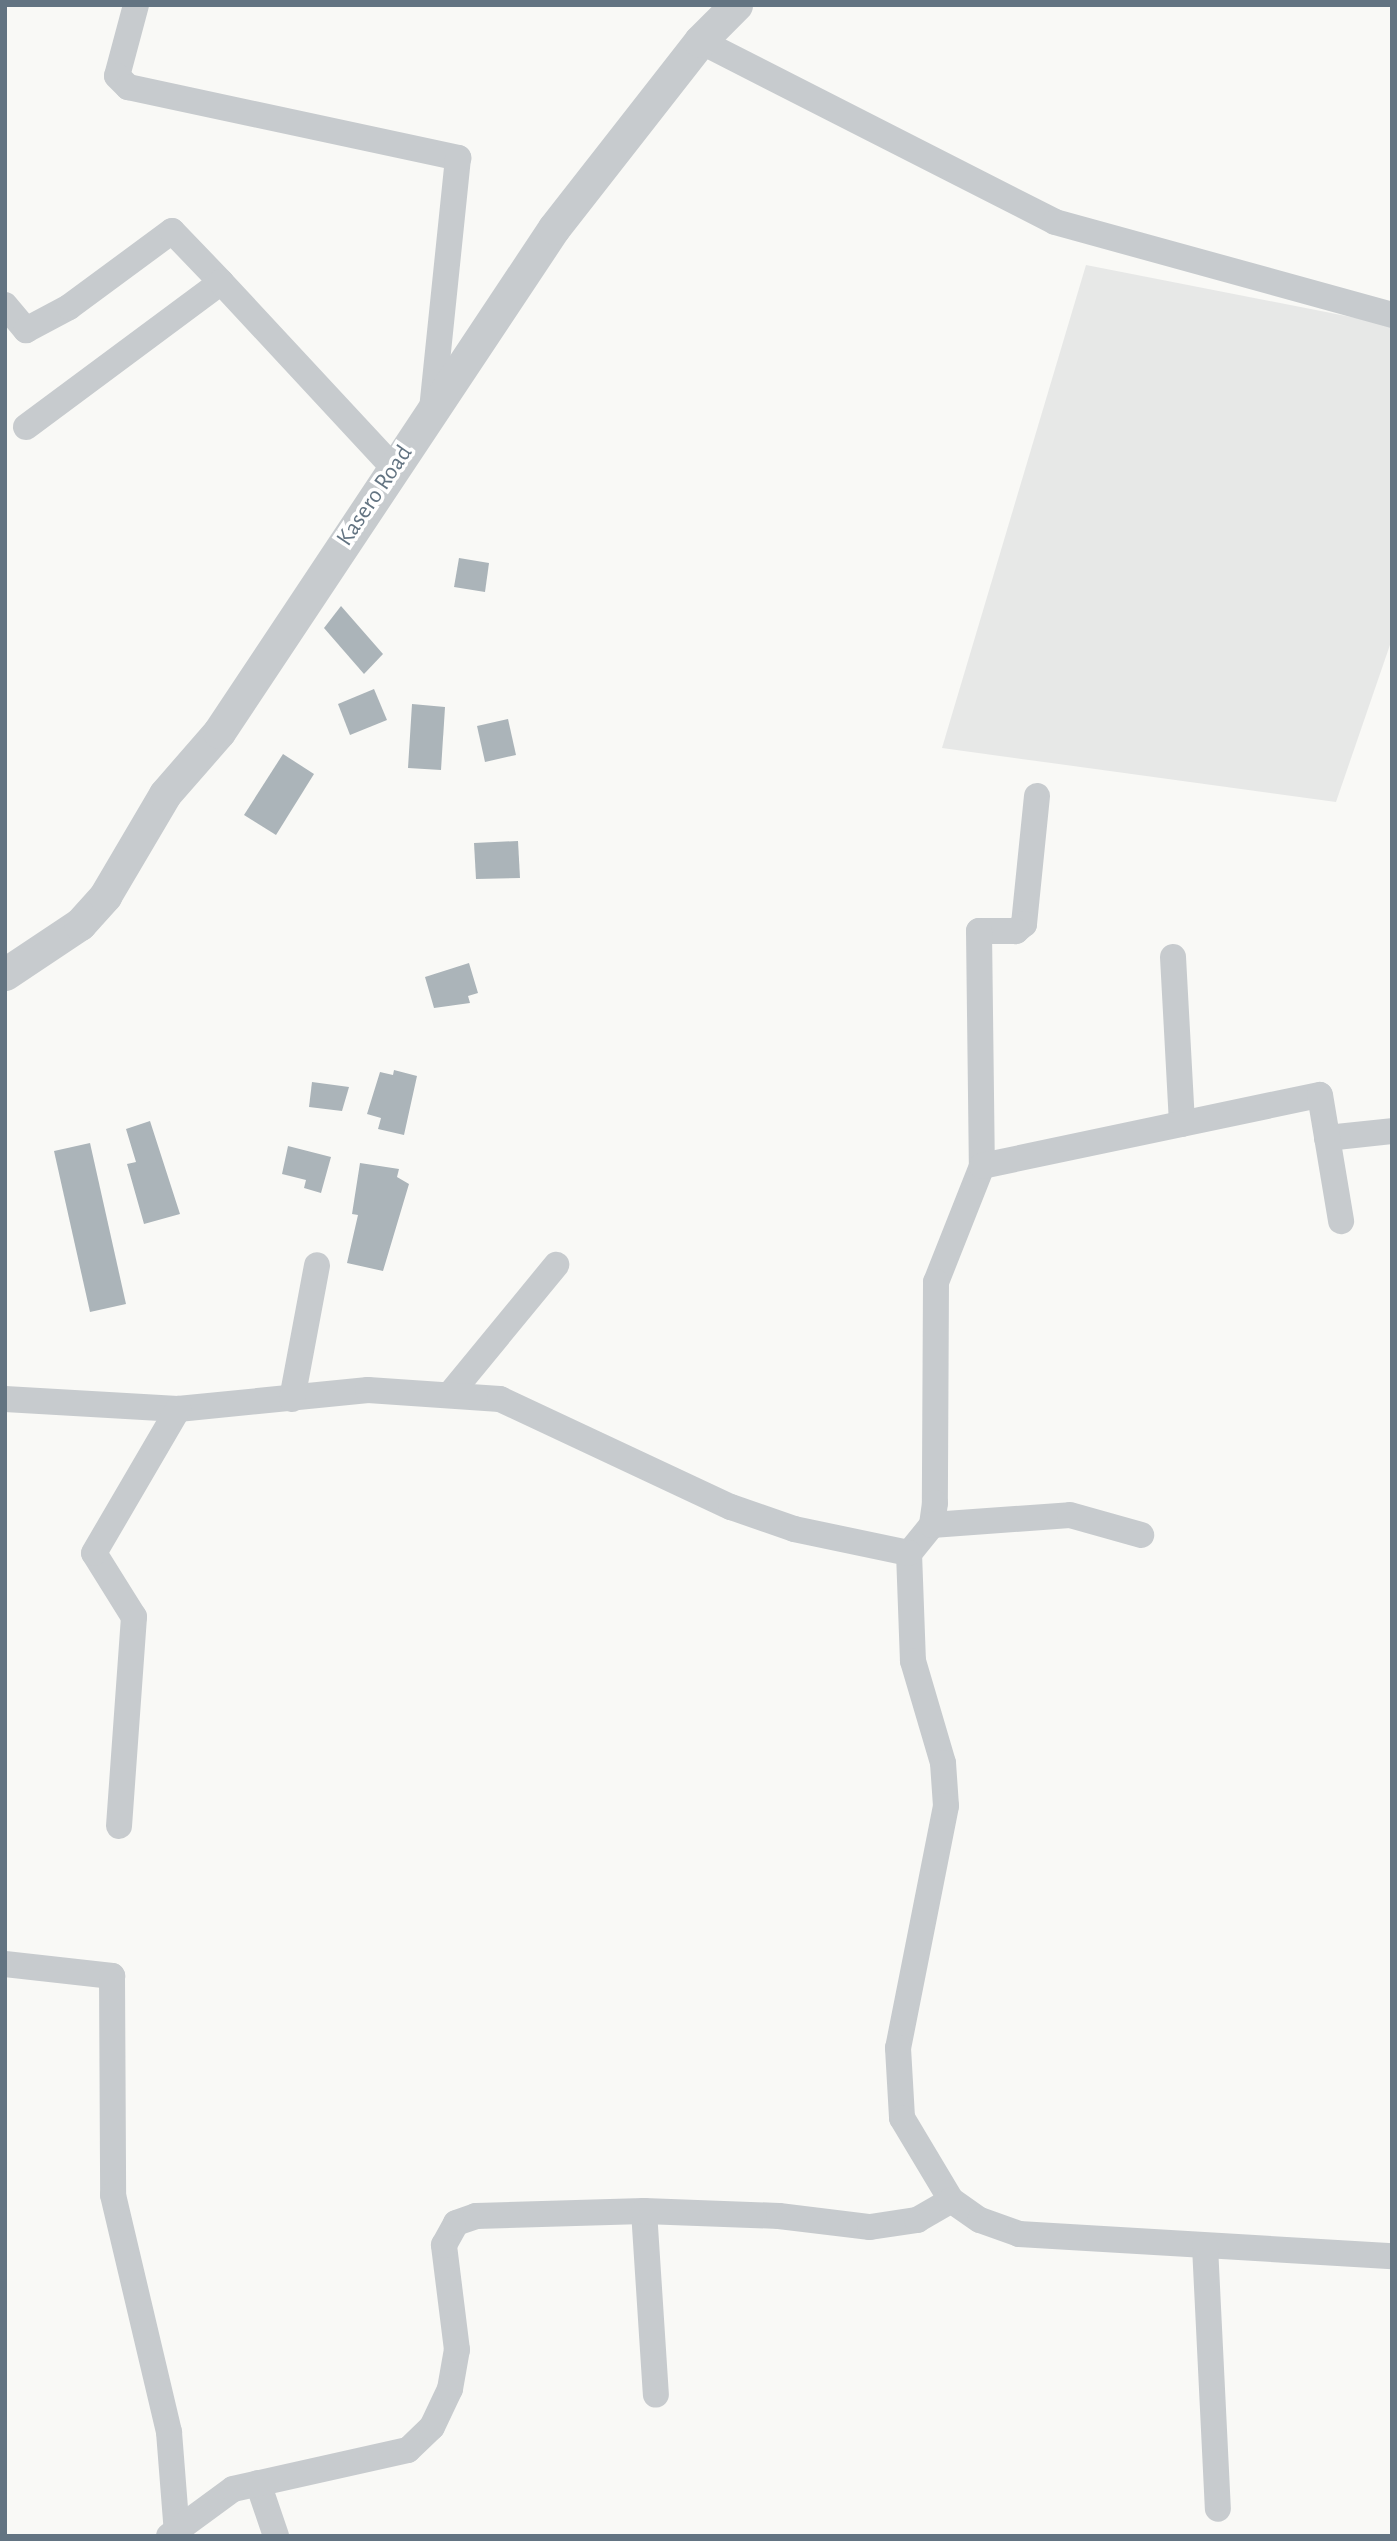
<!DOCTYPE html>
<style>
body{margin:0}
#map{position:relative;width:1397px;height:2541px;overflow:hidden;background:#f9f9f6;font-family:"Alegreya Sans",sans-serif}
div>[style]{position:absolute}
[style*='--x']{left:calc(var(--x)*1px);top:calc(var(--y)*1px);width:calc(var(--w)*1px);rotate:calc(var(--a)*1deg)}
.built>*{inset:0;background:#e7e8e7}
.building>*{inset:0;background:#abb4b9}
.minor>*{height:26px;margin:-13px;padding:0 13px;transform-origin:13px;border-radius:13px;background:#c7cbce}
.tertiary>*{height:33px;margin:-16.5px;padding:0 16.5px;transform-origin:16.5px;border-radius:16.5px;background:#c7cbce}
span{translate:-50% -50%;white-space:nowrap;text-align:center;line-height:1.15;-webkit-text-stroke:7px #fff;paint-order:stroke}
.street-label{font-size:24px;color:#637482}
.frame{position:absolute;inset:0;border:7px solid #637482;pointer-events:none}
</style>
<div id="map">
<div class="built">
<div style="clip-path:polygon(1086px 265px,1392px 325px,1392px 639px,1336px 802px,942px 748px)"></div>
</div>
<div class="building">
<div style="clip-path:polygon(459px 558px,489px 563px,485px 592px,454px 587px)"></div>
<div style="clip-path:polygon(341px 606px,383px 654px,364px 674px,324px 628px)"></div>
<div style="clip-path:polygon(374px 689px,387px 720px,350px 735px,338px 704px)"></div>
<div style="clip-path:polygon(412px 704px,445px 707px,441px 770px,408px 768px)"></div>
<div style="clip-path:polygon(508px 719px,516px 755px,485px 762px,477px 726px)"></div>
<div style="clip-path:polygon(283px 754px,314px 774px,276px 835px,244px 815px)"></div>
<div style="clip-path:polygon(518px 841px,520px 878px,476px 879px,474px 843px)"></div>
<div style="clip-path:polygon(469px 963px,478px 993px,468px 996px,470px 1003px,434px 1008px,425px 977px)"></div>
<div style="clip-path:polygon(394px 1070px,417px 1076px,404px 1135px,378px 1129px,381px 1118px,367px 1114px,380px 1072px,393px 1075px)"></div>
<div style="clip-path:polygon(312px 1082px,349px 1087px,342px 1111px,309px 1107px)"></div>
<div style="clip-path:polygon(150px 1121px,180px 1214px,144px 1224px,127px 1164px,136px 1162px,126px 1129px)"></div>
<div style="clip-path:polygon(90px 1143px,126px 1304px,90px 1312px,54px 1151px)"></div>
<div style="clip-path:polygon(288px 1146px,331px 1157px,321px 1193px,304px 1188px,306px 1180px,282px 1174px)"></div>
<div style="clip-path:polygon(360px 1163px,399px 1169px,397px 1177px,409px 1184px,383px 1271px,347px 1263px,358px 1215px,352px 1214px)"></div>
</div>
<div class="minor">
<div style="--x:136;--y:5;--w:73;--a:105"></div>
<div style="--x:117;--y:76;--w:16;--a:45"></div>
<div style="--x:128;--y:87;--w:338;--a:12.1"></div>
<div style="--x:458;--y:158;--w:254;--a:95.9"></div>
<div style="--x:700;--y:41;--w:398;--a:27"></div>
<div style="--x:1055;--y:222;--w:350;--a:15.4"></div>
<div style="--x:5;--y:305;--w:33;--a:50"></div>
<div style="--x:26;--y:330;--w:49;--a:-28.1"></div>
<div style="--x:69;--y:307;--w:128;--a:-36.4"></div>
<div style="--x:172;--y:231;--w:71;--a:46.1"></div>
<div style="--x:26;--y:427;--w:243;--a:-36.6"></div>
<div style="--x:221;--y:282;--w:254;--a:47.1"></div>
<div style="--x:1037;--y:796;--w:129;--a:95.8"></div>
<div style="--x:1024;--y:924;--w:11;--a:139"></div>
<div style="--x:1016;--y:931;--w:37;--a:180"></div>
<div style="--x:979;--y:931;--w:235;--a:89.3"></div>
<div style="--x:982;--y:1166;--w:125;--a:111.6"></div>
<div style="--x:936;--y:1282;--w:221;--a:90.3"></div>
<div style="--x:935;--y:1503;--w:22;--a:98"></div>
<div style="--x:932;--y:1525;--w:36;--a:129"></div>
<div style="--x:909;--y:1553;--w:108;--a:87.9"></div>
<div style="--x:913;--y:1661;--w:106;--a:73.6"></div>
<div style="--x:943;--y:1763;--w:43;--a:86"></div>
<div style="--x:946;--y:1806;--w:247;--a:101.2"></div>
<div style="--x:898;--y:2048;--w:70;--a:86.7"></div>
<div style="--x:902;--y:2118;--w:96;--a:59.1"></div>
<div style="--x:951;--y:2200;--w:35;--a:35"></div>
<div style="--x:980;--y:2220;--w:41;--a:19.7"></div>
<div style="--x:1019;--y:2234;--w:374;--a:3.4"></div>
<div style="--x:1173;--y:957;--w:167;--a:86.9"></div>
<div style="--x:1327;--y:1138;--w:65;--a:-6.1"></div>
<div style="--x:982;--y:1166;--w:345;--a:-11.9"></div>
<div style="--x:1320;--y:1095;--w:128;--a:80.5"></div>
<div style="--x:451;--y:1393;--w:166;--a:-50.6"></div>
<div style="--x:5;--y:1399;--w:173;--a:3.3"></div>
<div style="--x:178;--y:1409;--w:191;--a:-5.7"></div>
<div style="--x:368;--y:1390;--w:132;--a:3.9"></div>
<div style="--x:500;--y:1399;--w:255;--a:25.1"></div>
<div style="--x:731;--y:1507;--w:67;--a:19.2"></div>
<div style="--x:794;--y:1529;--w:117;--a:11.8"></div>
<div style="--x:292;--y:1399;--w:136;--a:-79.4"></div>
<div style="--x:932;--y:1525;--w:138;--a:-4.1"></div>
<div style="--x:1070;--y:1515;--w:74;--a:15.7"></div>
<div style="--x:119;--y:1826;--w:210;--a:-85.9"></div>
<div style="--x:134;--y:1617;--w:75;--a:-122"></div>
<div style="--x:94;--y:1553;--w:167;--a:-59.7"></div>
<div style="--x:5;--y:1964;--w:108;--a:6.4"></div>
<div style="--x:112;--y:1976;--w:219;--a:89.7"></div>
<div style="--x:113;--y:2195;--w:244;--a:76.7"></div>
<div style="--x:169;--y:2432;--w:102;--a:85.5"></div>
<div style="--x:644;--y:2211;--w:184;--a:86.3"></div>
<div style="--x:1205;--y:2246;--w:263;--a:87.2"></div>
<div style="--x:258;--y:2483;--w:56;--a:71.2"></div>
<div style="--x:169;--y:2536;--w:79;--a:-36.3"></div>
<div style="--x:233;--y:2489;--w:179;--a:-12.6"></div>
<div style="--x:408;--y:2450;--w:33;--a:-44"></div>
<div style="--x:432;--y:2427;--w:42;--a:-64.7"></div>
<div style="--x:450;--y:2389;--w:40;--a:-80"></div>
<div style="--x:457;--y:2350;--w:106;--a:-97.1"></div>
<div style="--x:444;--y:2245;--w:25;--a:-61"></div>
<div style="--x:456;--y:2223;--w:21;--a:-19"></div>
<div style="--x:476;--y:2216;--w:168;--a:-1.7"></div>
<div style="--x:644;--y:2211;--w:135;--a:2.1"></div>
<div style="--x:779;--y:2216;--w:92;--a:6.9"></div>
<div style="--x:870;--y:2227;--w:48;--a:-8.5"></div>
<div style="--x:917;--y:2220;--w:39;--a:-30"></div>
</div>
<div class="tertiary">
<div style="--x:5;--y:974;--w:90;--a:-33.7"></div>
<div style="--x:80;--y:924;--w:38;--a:-48"></div>
<div style="--x:105;--y:896;--w:118;--a:-59.5"></div>
<div style="--x:165;--y:794;--w:82;--a:-48.9"></div>
<div style="--x:219;--y:732;--w:605;--a:-56.39"></div>
<div style="--x:554;--y:228;--w:237;--a:-52"></div>
<div style="--x:700;--y:41;--w:51;--a:-45"></div>
</div>
<div class="street-label">
<span style="left:375px;top:496px;rotate:-56deg">Kasero Road</span>
</div>
<div class="frame"></div>
</div>
